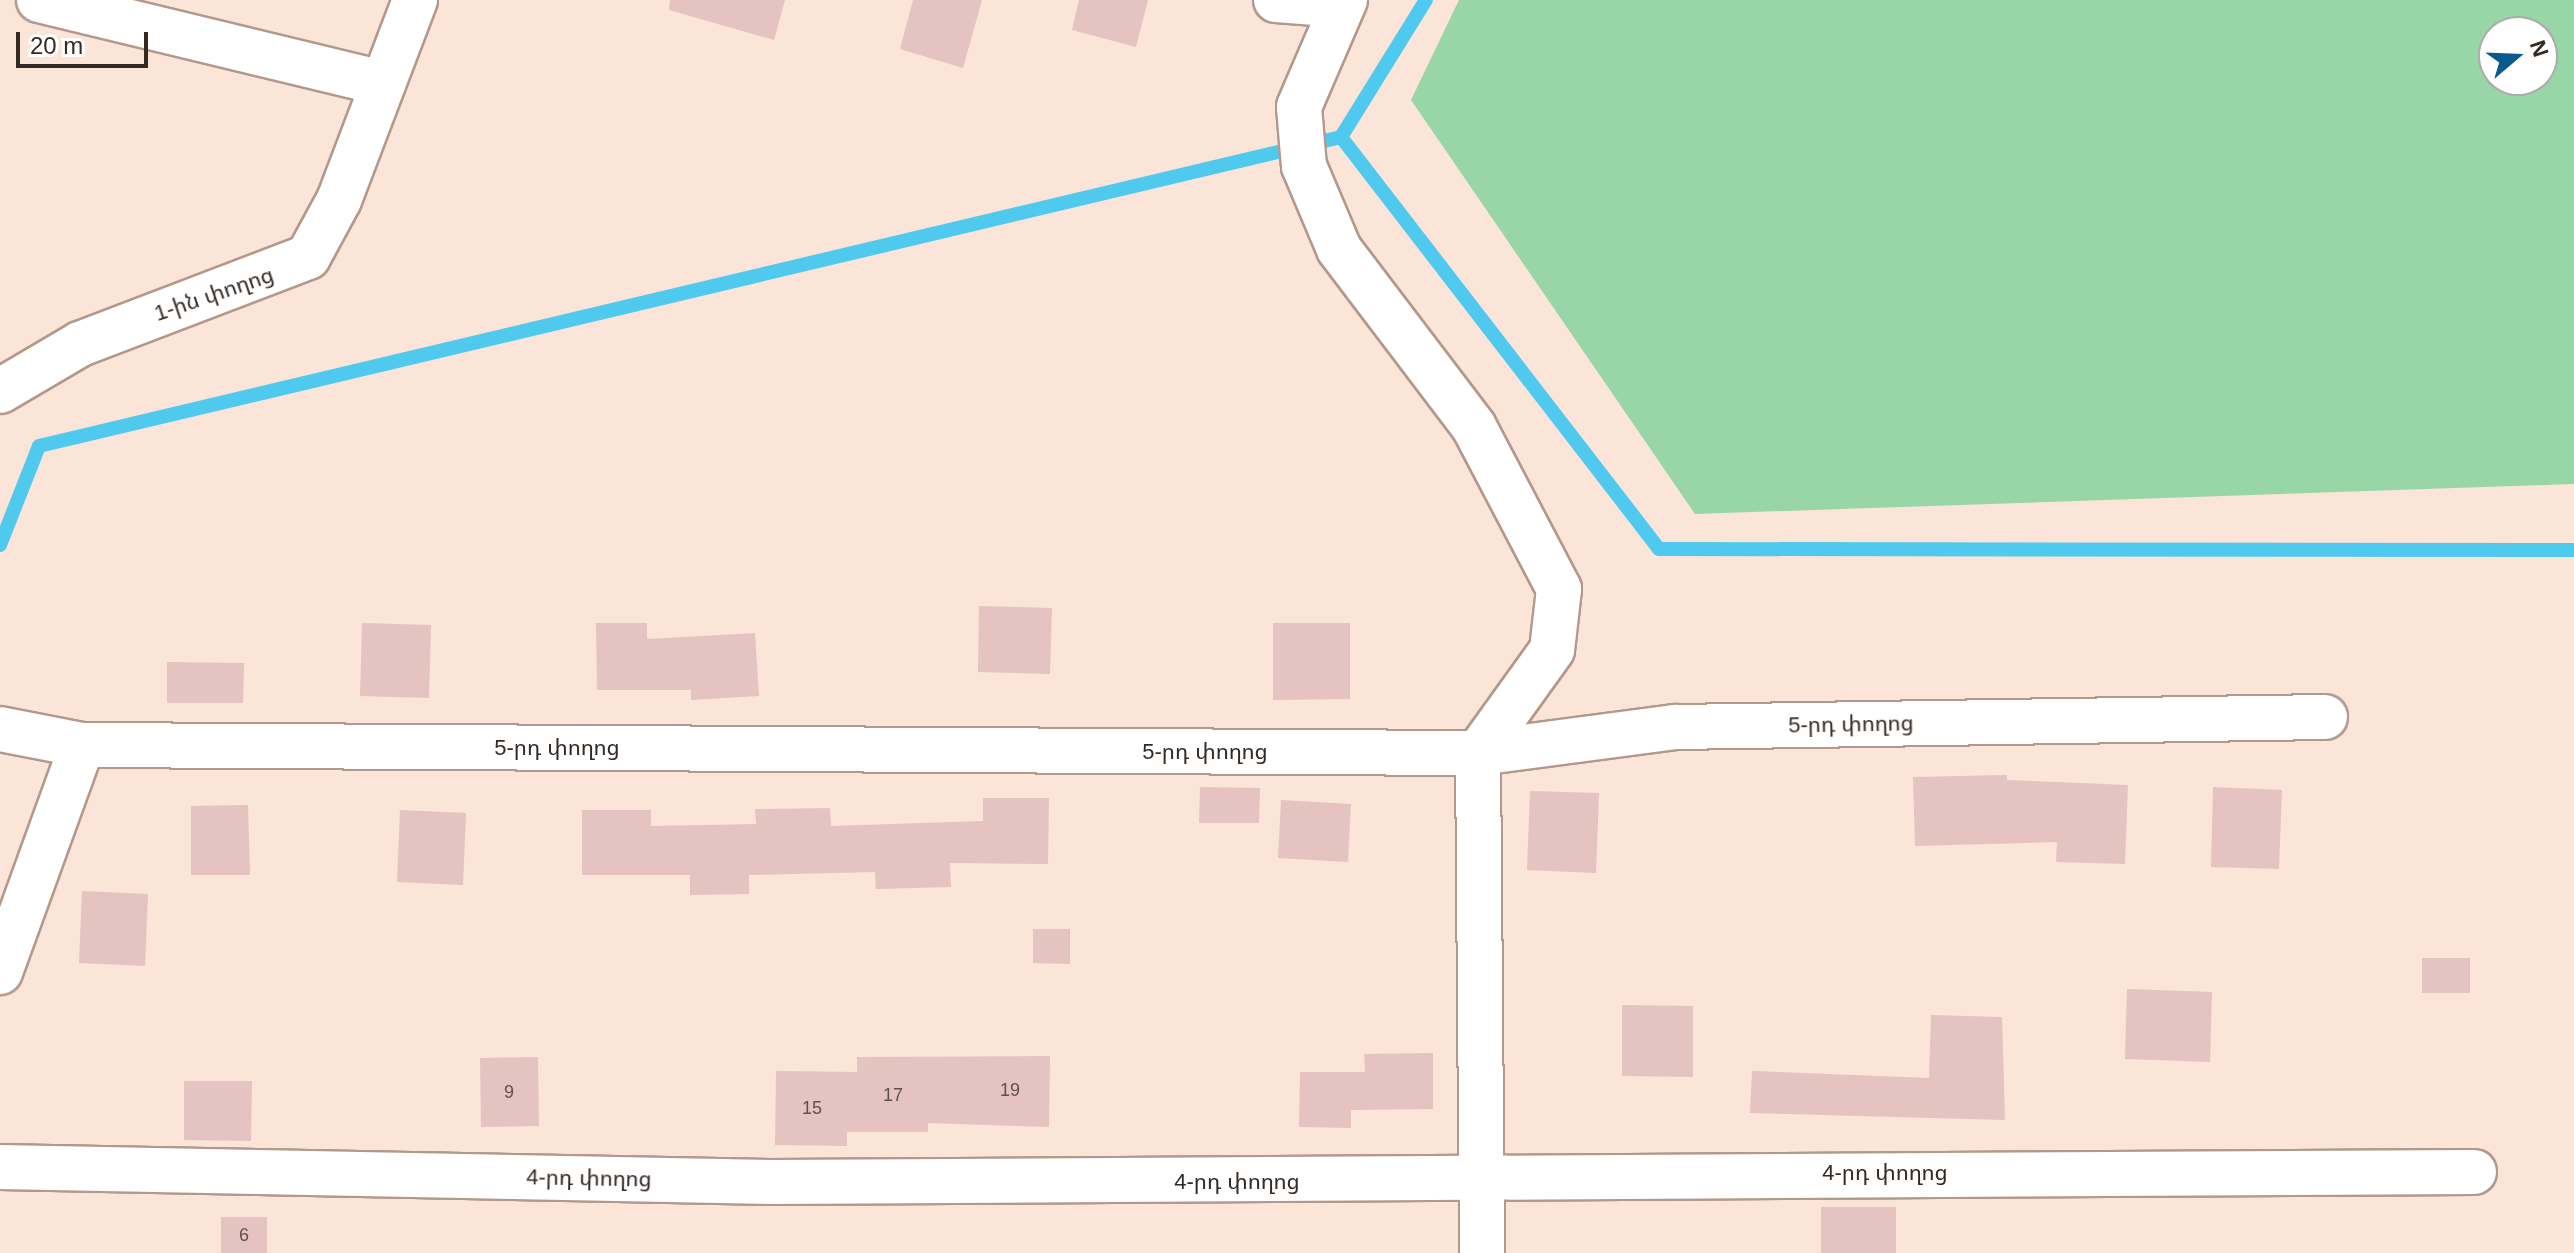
<!DOCTYPE html>
<meta charset="utf-8">
<style>
body{margin:0}
#map{position:relative;width:2574px;height:1253px;overflow:hidden;background:#fbe4d8;font-family:Arial,"Noto Sans Armenian",sans-serif}
div>[style]{position:absolute}
[style*='--x']{left:calc(var(--x)*1px);top:calc(var(--y)*1px);width:calc(var(--w)*1px);rotate:calc(var(--a)*1deg)}
.green>*{inset:0;background:#98d6a7}
.stream>*{height:14px;margin:-7px;padding:0 7px;transform-origin:7px;border-radius:7px;background:#4fc9ee}
.building>*{inset:0;background:#e4c3c1}
.roads{filter:drop-shadow(2px 0 #b3988b) drop-shadow(-2px 0 #b3988b) drop-shadow(0 2px #b3988b) drop-shadow(0 -2px #b3988b)}
.street>*{height:44px;margin:-22px;padding:0 22px;transform-origin:22px;border-radius:22px;background:#fff}
span{translate:-50% -50%;white-space:nowrap;text-align:center;line-height:1.15;-webkit-text-stroke:6px #fff;paint-order:stroke}
.number-label{font-size:18px;color:#60504b}
.number-label span{-webkit-text-stroke-width:0}
.street-label{font-size:22px;color:#342a24}
.north{position:absolute;left:2478px;top:16px;width:80px;height:80px;box-sizing:border-box;background:#fff;border:2px solid #aeaaa7;border-radius:50%;rotate:71deg;font-size:22px;font-weight:700;line-height:32px;text-align:center;color:#342a24}
.north::after{content:'';display:block;margin:auto;width:28px;height:36px;background:#095b8e;clip-path:polygon(50% 0,100% 100%,50% 72%,0 100%)}
.scale{position:absolute;left:16px;top:32px;width:132px;height:36px;box-sizing:border-box;border:4px solid #342a24;border-top:0;padding-left:10px;font-size:24px;line-height:28px;white-space:nowrap;color:#342a24;-webkit-text-stroke:6px #fff;paint-order:stroke}
</style>
<div id="map">
<div class="green">
<div style="clip-path:polygon(evenodd,1459px 0,2574px 0,2574px 484px,1695px 514px,1411px 100px,1459px 0,2494px 32px,2542px 32px,2542px 80px,2494px 80px,2494px 32px)"></div>
</div>
<div class="stream">
<div style="--x:1341;--y:137;--w:520;--a:52.34"></div>
<div style="--x:1659;--y:549;--w:915;--a:0.06"></div>
<div style="--x:0;--y:545;--w:106;--a:-68.5"></div>
<div style="--x:39;--y:446;--w:1338;--a:-13.35"></div>
<div style="--x:1341;--y:137;--w:161;--a:-58.2"></div>
</div>
<div class="building">
<div style="clip-path:polygon(670px 0,785px 0,774px 40px,669px 10px)"></div>
<div style="clip-path:polygon(913px 0,982px 0,963px 68px,900px 49px)"></div>
<div style="clip-path:polygon(1079px 0,1148px 0,1136px 47px,1072px 30px)"></div>
<div style="clip-path:polygon(979px 606px,1052px 608px,1050px 674px,978px 672px)"></div>
<div style="clip-path:polygon(362px 623px,431px 625px,429px 698px,360px 696px)"></div>
<div style="clip-path:polygon(596px 623px,647px 623px,647px 639px,755px 633px,759px 696px,691px 700px,691px 690px,597px 690px)"></div>
<div style="clip-path:polygon(1273px 623px,1350px 623px,1350px 699px,1273px 700px)"></div>
<div style="clip-path:polygon(167px 662px,244px 663px,243px 703px,167px 703px)"></div>
<div style="clip-path:polygon(2007px 775px,2007px 780px,2128px 785px,2125px 864px,2056px 862px,2057px 842px,1915px 846px,1913px 777px)"></div>
<div style="clip-path:polygon(1200px 787px,1260px 788px,1259px 823px,1199px 823px)"></div>
<div style="clip-path:polygon(2213px 787px,2282px 790px,2279px 869px,2211px 867px)"></div>
<div style="clip-path:polygon(1530px 791px,1599px 793px,1596px 873px,1527px 870px)"></div>
<div style="clip-path:polygon(983px 798px,1049px 798px,1048px 864px,950px 863px,951px 887px,876px 889px,875px 872px,749px 875px,749px 894px,690px 895px,690px 875px,582px 875px,582px 810px,651px 810px,651px 826px,756px 824px,755px 809px,830px 808px,831px 826px,983px 821px)"></div>
<div style="clip-path:polygon(1281px 800px,1351px 804px,1348px 862px,1278px 858px)"></div>
<div style="clip-path:polygon(248px 805px,250px 875px,191px 875px,191px 806px)"></div>
<div style="clip-path:polygon(400px 810px,466px 813px,463px 885px,397px 882px)"></div>
<div style="clip-path:polygon(82px 891px,148px 894px,145px 966px,79px 963px)"></div>
<div style="clip-path:polygon(1033px 929px,1070px 929px,1070px 964px,1033px 963px)"></div>
<div style="clip-path:polygon(2422px 958px,2470px 958px,2470px 993px,2422px 993px)"></div>
<div style="clip-path:polygon(2127px 989px,2212px 992px,2210px 1062px,2125px 1059px)"></div>
<div style="clip-path:polygon(1622px 1005px,1693px 1006px,1693px 1077px,1622px 1076px)"></div>
<div style="clip-path:polygon(1931px 1015px,2002px 1017px,2005px 1120px,1750px 1113px,1752px 1071px,1929px 1078px)"></div>
<div style="clip-path:polygon(1433px 1053px,1433px 1109px,1351px 1110px,1351px 1128px,1299px 1127px,1300px 1072px,1365px 1072px,1364px 1054px)"></div>
<div style="clip-path:polygon(1050px 1056px,1049px 1127px,928px 1123px,928px 1132px,847px 1132px,847px 1146px,775px 1145px,776px 1071px,857px 1072px,857px 1057px)"></div>
<div style="clip-path:polygon(538px 1057px,539px 1126px,481px 1127px,480px 1058px)"></div>
<div style="clip-path:polygon(184px 1081px,252px 1081px,251px 1141px,184px 1140px)"></div>
<div style="clip-path:polygon(1821px 1207px,1896px 1207px,1896px 1253px,1821px 1253px)"></div>
<div style="clip-path:polygon(221px 1217px,267px 1217px,267px 1253px,221px 1253px)"></div>
</div>
<div class="roads">
<div class="street">
<div style="--x:39;--y:0;--w:354;--a:13.6"></div>
<div style="--x:1276;--y:0;--w:66;--a:4.3"></div>
<div style="--x:1345;--y:0;--w:116;--a:113.3"></div>
<div style="--x:1299;--y:107;--w:59;--a:85.2"></div>
<div style="--x:1304;--y:166;--w:90;--a:67.1"></div>
<div style="--x:1339;--y:249;--w:223;--a:52.8"></div>
<div style="--x:1474;--y:427;--w:183;--a:62.3"></div>
<div style="--x:1559;--y:589;--w:61;--a:96.5"></div>
<div style="--x:1552;--y:650;--w:127;--a:125.7"></div>
<div style="--x:1478;--y:753;--w:500;--a:89.54"></div>
<div style="--x:0;--y:391;--w:93;--a:-30.4"></div>
<div style="--x:80;--y:344;--w:244;--a:-20.9"></div>
<div style="--x:308;--y:257;--w:65;--a:-61.5"></div>
<div style="--x:339;--y:200;--w:214;--a:-69.2"></div>
<div style="--x:0;--y:729;--w:84;--a:11"></div>
<div style="--x:82;--y:745;--w:1396;--a:0.33"></div>
<div style="--x:1478;--y:753;--w:199;--a:-7.5"></div>
<div style="--x:1675;--y:727;--w:650;--a:-0.88"></div>
<div style="--x:0;--y:972;--w:241;--a:-70.1"></div>
<div style="--x:0;--y:1167;--w:771;--a:1.11"></div>
<div style="--x:771;--y:1182;--w:1703;--a:-0.34"></div>
</div>
</div>
<div class="number-label">
<span style="left:1010px;top:1090px">19</span>
<span style="left:509px;top:1092px">9</span>
<span style="left:893px;top:1095px">17</span>
<span style="left:812px;top:1108px">15</span>
<span style="left:244px;top:1235px">6</span>
</div>
<div class="street-label">
<span style="left:214px;top:294px;rotate:-19deg">1-ին փողոց</span>
<span style="left:1851px;top:724px;rotate:-1deg">5-րդ փողոց</span>
<span style="left:557px;top:748px">5-րդ փողոց</span>
<span style="left:1205px;top:752px">5-րդ փողոց</span>
<span style="left:1885px;top:1173px">4-րդ փողոց</span>
<span style="left:589px;top:1178px;rotate:1deg">4-րդ փողոց</span>
<span style="left:1237px;top:1182px">4-րդ փողոց</span>
</div>
<div class="north">N</div>
<div class="scale">20 m</div>
</div>
